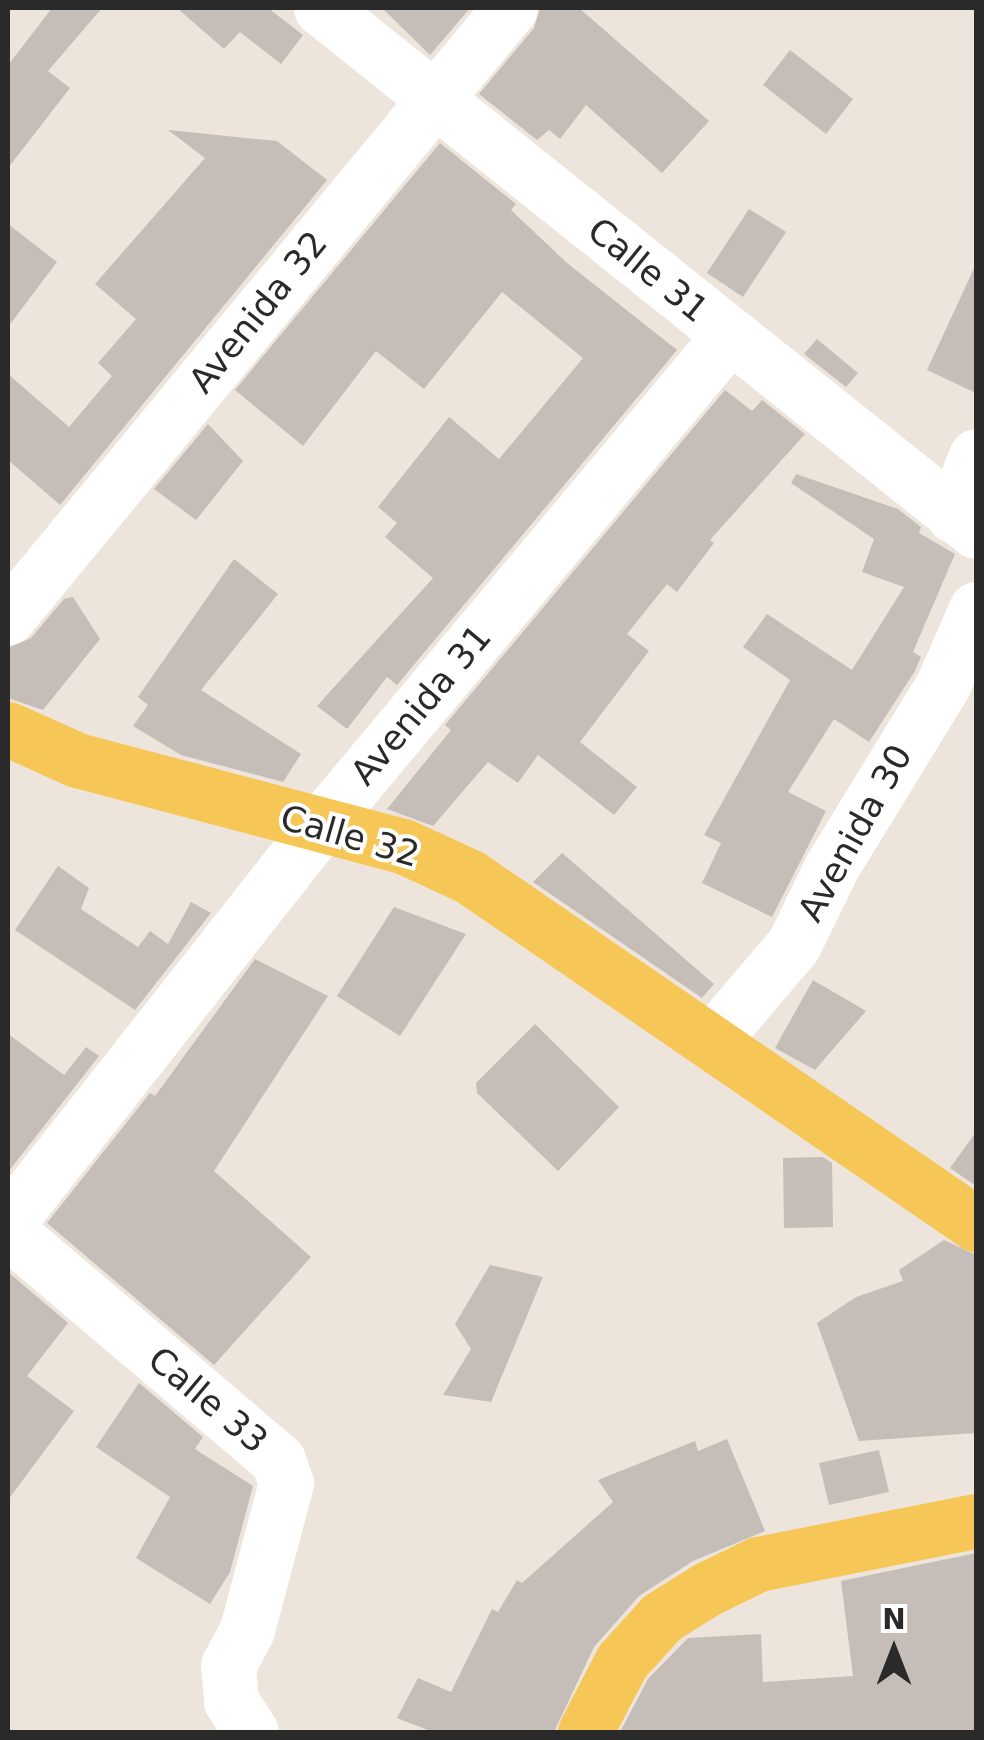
<!DOCTYPE html>
<style>
body{margin:0}
#map{position:relative;width:984px;height:1740px;overflow:hidden;background:#ede4db;font-family:"DejaVu Sans",sans-serif}
div>[style]{position:absolute}
[style*='--x']{left:calc(var(--x)*1px);top:calc(var(--y)*1px);width:calc(var(--w)*1px);rotate:calc(var(--a)*1deg)}
.building>*{inset:0;background:#c5beb8}
.minor>*{height:55px;margin:-27.5px;padding:0 27.5px;transform-origin:27.5px;border-radius:27.5px;background:#fff}
.major>*{height:55px;margin:-27.5px;padding:0 27.5px;transform-origin:27.5px;border-radius:27.5px;background:#f6c757}
span{translate:-50% -50%;white-space:nowrap;text-align:center;line-height:1.15;-webkit-text-stroke:8px #fff;paint-order:stroke}
.street-label{font-size:35px;color:#2a2a2a}
.frame{position:absolute;inset:0;border:10px solid #2a2a2a;pointer-events:none}
.north{position:absolute;left:844px;top:1600px;width:100px;height:100px;-webkit-text-stroke:8px #fff;paint-order:stroke;rotate:0deg;font-size:28px;font-weight:700;line-height:40px;text-align:center;color:#2a2a2a}
.north::after{content:'';display:block;margin:auto;width:35px;height:45px;background:#2a2a2a;clip-path:polygon(50% 0,100% 100%,50% 72%,0 100%)}
</style>
<div id="map">
<div class="building">
<div style="clip-path:polygon(52px 8px,102px 8px,48px 71px,70px 88px,8px 168px,8px 65px)"></div>
<div style="clip-path:polygon(177px 8px,268px 8px,303px 35px,281px 64px,240px 32px,224px 49px)"></div>
<div style="clip-path:polygon(382px 8px,470px 8px,430px 55px)"></div>
<div style="clip-path:polygon(540px 8px,579px 8px,709px 121px,662px 173px,586px 105px,560px 139px,549px 130px,537px 140px,479px 94px,534px 28px)"></div>
<div style="clip-path:polygon(790px 50px,853px 99px,826px 134px,763px 85px)"></div>
<div style="clip-path:polygon(168px 130px,277px 141px,327px 180px,60px 505px,8px 460px,8px 374px,69px 427px,112px 376px,98px 363px,136px 319px,95px 284px,205px 158px)"></div>
<div style="clip-path:polygon(440px 143px,516px 204px,511px 210px,567px 263px,677px 350px,397px 685px,387px 677px,347px 729px,317px 706px,433px 578px,385px 537px,397px 523px,378px 507px,449px 417px,499px 459px,583px 358px,502px 292px,424px 389px,376px 351px,303px 446px,235px 390px)"></div>
<div style="clip-path:polygon(749px 209px,786px 232px,743px 297px,707px 273px)"></div>
<div style="clip-path:polygon(8px 224px,57px 262px,8px 327px)"></div>
<div style="clip-path:polygon(976px 264px,976px 393px,927px 370px)"></div>
<div style="clip-path:polygon(817px 339px,858px 373px,846px 387px,804px 354px)"></div>
<div style="clip-path:polygon(725px 390px,752px 411px,762px 400px,805px 434px,710px 540px,714px 543px,677px 592px,667px 584px,627px 634px,649px 651px,580px 742px,637px 787px,614px 815px,538px 755px,518px 783px,488px 762px,433px 826px,387px 809px,451px 730px,445px 725px)"></div>
<div style="clip-path:polygon(208px 424px,243px 461px,196px 520px,154px 489px)"></div>
<div style="clip-path:polygon(796px 474px,898px 509px,921px 527px,919px 533px,955px 554px,913px 652px,921px 657px,915px 671px,869px 742px,834px 719px,788px 792px,826px 811px,772px 917px,702px 883px,721px 843px,704px 835px,790px 680px,743px 647px,767px 614px,852px 670px,904px 587px,862px 572px,874px 539px,791px 483px)"></div>
<div style="clip-path:polygon(234px 559px,278px 594px,201px 690px,301px 754px,283px 782px,181px 755px,133px 726px,148px 705px,138px 697px)"></div>
<div style="clip-path:polygon(73px 597px,100px 639px,43px 710px,8px 698px,8px 648px,31px 638px,64px 599px)"></div>
<div style="clip-path:polygon(562px 853px,714px 984px,702px 998px,533px 882px)"></div>
<div style="clip-path:polygon(58px 866px,89px 888px,81px 909px,138px 947px,150px 931px,168px 944px,191px 902px,211px 913px,135px 1010px,15px 930px)"></div>
<div style="clip-path:polygon(394px 907px,466px 934px,400px 1036px,337px 996px)"></div>
<div style="clip-path:polygon(255px 959px,328px 996px,214px 1171px,311px 1257px,214px 1365px,47px 1223px,150px 1093px,155px 1096px)"></div>
<div style="clip-path:polygon(813px 980px,866px 1011px,815px 1070px,775px 1048px)"></div>
<div style="clip-path:polygon(535px 1024px,619px 1107px,558px 1171px,477px 1093px,476px 1083px)"></div>
<div style="clip-path:polygon(8px 1034px,64px 1075px,86px 1047px,99px 1056px,8px 1172px)"></div>
<div style="clip-path:polygon(976px 1132px,976px 1186px,950px 1168px)"></div>
<div style="clip-path:polygon(823px 1157px,832px 1163px,833px 1227px,784px 1228px,783px 1158px)"></div>
<div style="clip-path:polygon(944px 1240px,976px 1255px,976px 1433px,859px 1441px,817px 1323px,856px 1297px,903px 1281px,899px 1270px)"></div>
<div style="clip-path:polygon(490px 1265px,543px 1277px,491px 1402px,443px 1395px,471px 1349px,455px 1324px)"></div>
<div style="clip-path:polygon(8px 1272px,68px 1323px,27px 1376px,74px 1411px,8px 1500px)"></div>
<div style="clip-path:polygon(139px 1383px,203px 1437px,195px 1449px,253px 1486px,230px 1572px,210px 1604px,136px 1558px,170px 1497px,96px 1447px)"></div>
<div style="clip-path:polygon(727px 1439px,765px 1531px,693px 1561px,639px 1596px,594px 1647px,554px 1732px,433px 1732px,397px 1718px,418px 1678px,451px 1692px,492px 1609px,498px 1612px,517px 1580px,522px 1583px,613px 1502px,598px 1480px,695px 1441px,698px 1451px)"></div>
<div style="clip-path:polygon(879px 1450px,889px 1492px,829px 1505px,819px 1463px)"></div>
<div style="clip-path:polygon(976px 1553px,976px 1732px,620px 1732px,648px 1679px,688px 1638px,761px 1634px,763px 1682px,853px 1676px,841px 1581px)"></div>
</div>
<div class="minor">
<div style="--x:321;--y:8;--w:838;--a:38.61"></div>
<div style="--x:953;--y:515;--w:63;--a:-68.7"></div>
<div style="--x:8;--y:617;--w:789;--a:-50.5"></div>
<div style="--x:711;--y:1042;--w:128;--a:-49.7"></div>
<div style="--x:794;--y:944;--w:87;--a:-64"></div>
<div style="--x:832;--y:866;--w:212;--a:-58.5"></div>
<div style="--x:943;--y:685;--w:83;--a:-66.5"></div>
<div style="--x:8;--y:1222;--w:503;--a:-51.79"></div>
<div style="--x:319;--y:827;--w:641;--a:-50.13"></div>
<div style="--x:8;--y:1231;--w:354;--a:40.3"></div>
<div style="--x:278;--y:1460;--w:24;--a:71"></div>
<div style="--x:286;--y:1483;--w:152;--a:104.9"></div>
<div style="--x:247;--y:1630;--w:40;--a:118"></div>
<div style="--x:228;--y:1665;--w:36;--a:85"></div>
<div style="--x:231;--y:1701;--w:37;--a:57"></div>
</div>
<div class="major">
<div style="--x:8;--y:729;--w:76;--a:24.2"></div>
<div style="--x:77;--y:760;--w:337;--a:14.8"></div>
<div style="--x:403;--y:846;--w:74;--a:24.8"></div>
<div style="--x:470;--y:877;--w:614;--a:34.44"></div>
<div style="--x:585;--y:1732;--w:80;--a:-62.5"></div>
<div style="--x:622;--y:1661;--w:59;--a:-47.7"></div>
<div style="--x:662;--y:1617;--w:53;--a:-31.9"></div>
<div style="--x:707;--y:1589;--w:57;--a:-26.1"></div>
<div style="--x:758;--y:1564;--w:222;--a:-11.2"></div>
</div>
<div class="street-label">
<span style="left:648px;top:270px;rotate:39deg">Calle 31</span>
<span style="left:258px;top:312px;rotate:-51deg">Avenida 32</span>
<span style="left:421px;top:705px;rotate:-50deg">Avenida 31</span>
<span style="left:855px;top:833px;rotate:-61deg">Avenida 30</span>
<span style="left:350px;top:836px;rotate:16deg">Calle 32</span>
<span style="left:208px;top:1400px;rotate:40deg">Calle 33</span>
</div>
<div class="frame"></div>
<div class="north">N</div>
</div>
